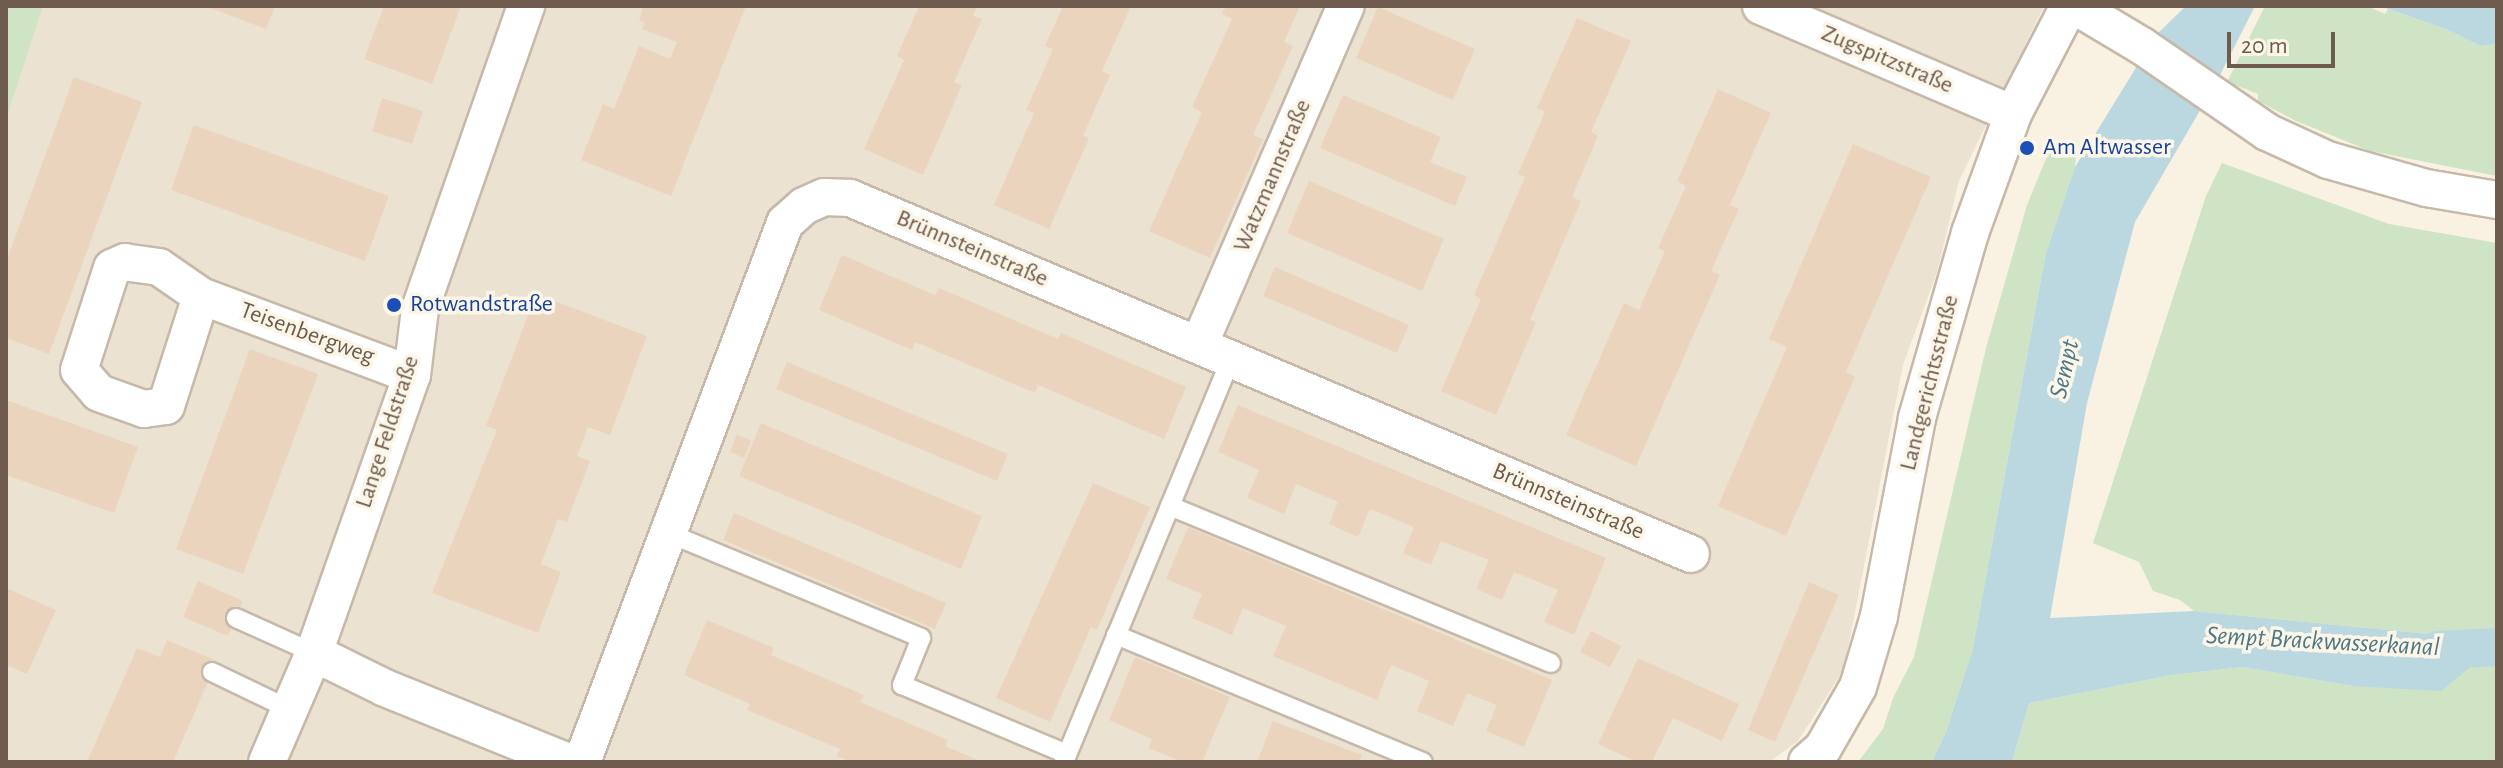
<!DOCTYPE html>
<meta charset="utf-8">
<style>
body{margin:0}
#map{position:relative;width:2503px;height:768px;overflow:hidden;background:#f9f2e3;font-family:"Alegreya Sans",sans-serif}
div>[style]{position:absolute}
[style*='--x']{left:calc(var(--x)*1px);top:calc(var(--y)*1px);width:calc(var(--w)*1px);rotate:calc(var(--a)*1deg)}
.residential>*{inset:0;background:#ece2d1}
.green>*{inset:0;background:#cee4c4}
.water>*{inset:0;background:#bbd7e0}
.canal>*{height:38px;margin:-19px;padding:0 19px;transform-origin:19px;border-radius:19px;background:#bbd7e0}
.building>*{inset:0;background:#ebd4be}
.roads{filter:drop-shadow(2px 0 #c6b9a9) drop-shadow(-2px 0 #c6b9a9) drop-shadow(0 2px #c6b9a9) drop-shadow(0 -2px #c6b9a9)}
.lane>*{height:18px;margin:-9px;padding:0 9px;transform-origin:9px;border-radius:9px;background:#fff}
.street>*{height:36px;margin:-18px;padding:0 18px;transform-origin:18px;border-radius:18px;background:#fff}
.dots>*{width:22px;height:22px;translate:-50% -50%;box-sizing:border-box;border:4px solid #fcf6e9;border-radius:50%}
span{translate:-50% -50%;white-space:nowrap;text-align:center;line-height:1.15;-webkit-text-stroke:7px #fcf6e9;paint-order:stroke}
.street-label{font-size:24px;color:#6e5b4d}
.transit-label{font-size:24px;color:#164399}
.left{translate:0 -50%;text-align:left}
.water-label{font-size:26px;color:#4c7785;font-style:italic}
.frame{position:absolute;inset:0;border:8px solid #6e5b4d;pointer-events:none}
.scale{position:absolute;left:2227px;top:32px;width:108px;height:36px;box-sizing:border-box;border:4px solid #6e5b4d;border-top:0;padding-left:10px;font-size:24px;line-height:28px;white-space:nowrap;color:#6e5b4d;-webkit-text-stroke:6px #fcf6e9;paint-order:stroke}
</style>
<div id="map">
<div class="residential">
<div style="clip-path:polygon(6px 6px,2044px 6px,1959px 181px,1937px 272px,1903px 365px,1844px 669px,1798px 741px,1769px 762px,6px 762px)"></div>
</div>
<div class="green">
<div style="clip-path:polygon(6px 6px,43px 6px,6px 119px)"></div>
<div style="clip-path:polygon(2265px 6px,2367px 6px,2385px 14px,2388px 9px,2448px 30px,2480px 46px,2497px 44px,2497px 176px,2370px 151px,2296px 121px,2258px 101px,2258px 94px,2227px 82px)"></div>
<div style="clip-path:polygon(2063px 142px,2077px 148px,2075px 167px,2046px 253px,1972px 652px,1946px 732px,1932px 762px,1858px 762px,1883px 729px,1893px 698px,1914px 657px,1986px 348px,2027px 205px,2050px 149px)"></div>
<div style="clip-path:polygon(2222px 163px,2389px 224px,2497px 243px,2497px 762px,2012px 762px,2029px 703px,2172px 675px,2244px 667px,2352px 686px,2490px 651px,2458px 637px,2194px 611px,2180px 600px,2153px 591px,2139px 562px,2093px 543px,2206px 196px)"></div>
</div>
<div class="water">
<div style="clip-path:polygon(2186px 6px,2255px 6px,2216px 83px,2135px 222px,2087px 403px,2050px 618px,2194px 611px,2459px 637px,2491px 650px,2441px 691px,2352px 686px,2243px 667px,2172px 675px,2029px 703px,2012px 762px,1932px 762px,1946px 732px,1972px 652px,2046px 253px,2075px 167px,2156px 35px)"></div>
<div style="clip-path:polygon(2380px 6px,2497px 6px,2497px 44px,2480px 46px,2448px 30px)"></div>
</div>
<div class="canal">
<div style="--x:2438;--y:650;--w:59;--a:-2.9"></div>
</div>
<div class="building">
<div style="clip-path:polygon(205px 6px,275px 6px,266px 29px)"></div>
<div style="clip-path:polygon(384px 6px,461px 6px,432px 84px,364px 59px)"></div>
<div style="clip-path:polygon(644px 6px,746px 6px,671px 196px,581px 160px,603px 104px,614px 109px,639px 46px,670px 59px,677px 42px,642px 29px,645px 23px,639px 20px)"></div>
<div style="clip-path:polygon(919px 6px,978px 6px,973px 16px,982px 19px,954px 82px,962px 85px,923px 175px,864px 149px,904px 60px,897px 56px)"></div>
<div style="clip-path:polygon(1063px 6px,1131px 6px,1102px 71px,1110px 75px,1083px 136px,1089px 138px,1049px 229px,994px 205px,1034px 113px,1026px 110px,1053px 49px,1045px 46px)"></div>
<div style="clip-path:polygon(1226px 6px,1300px 6px,1284px 42px,1293px 46px,1253px 135px,1263px 139px,1210px 258px,1149px 231px,1202px 112px,1192px 107px,1232px 19px,1222px 14px)"></div>
<div style="clip-path:polygon(1378px 7px,1475px 49px,1453px 100px,1356px 58px)"></div>
<div style="clip-path:polygon(1577px 18px,1631px 41px,1591px 132px,1598px 136px,1572px 197px,1581px 201px,1530px 320px,1536px 322px,1496px 415px,1441px 391px,1481px 299px,1474px 295px,1525px 177px,1518px 174px,1545px 112px,1537px 108px)"></div>
<div style="clip-path:polygon(74px 77px,142px 102px,49px 354px,6px 338px,6px 262px)"></div>
<div style="clip-path:polygon(1718px 89px,1771px 113px,1730px 205px,1739px 209px,1711px 271px,1720px 275px,1636px 466px,1566px 435px,1624px 303px,1639px 310px,1665px 251px,1658px 248px,1686px 186px,1677px 181px)"></div>
<div style="clip-path:polygon(1343px 95px,1441px 137px,1430px 162px,1467px 177px,1455px 206px,1320px 148px)"></div>
<div style="clip-path:polygon(382px 98px,423px 111px,412px 144px,372px 131px)"></div>
<div style="clip-path:polygon(194px 125px,389px 196px,365px 261px,171px 190px)"></div>
<div style="clip-path:polygon(1853px 144px,1931px 177px,1846px 372px,1855px 377px,1786px 536px,1718px 506px,1787px 347px,1769px 339px)"></div>
<div style="clip-path:polygon(1309px 181px,1444px 239px,1422px 291px,1287px 233px)"></div>
<div style="clip-path:polygon(842px 255px,935px 295px,939px 288px,1058px 339px,1061px 333px,1186px 387px,1164px 439px,1038px 385px,1035px 393px,915px 342px,912px 350px,819px 310px)"></div>
<div style="clip-path:polygon(1275px 267px,1409px 325px,1397px 353px,1263px 296px)"></div>
<div style="clip-path:polygon(536px 294px,647px 336px,610px 435px,588px 427px,577px 456px,590px 461px,567px 522px,558px 519px,541px 564px,561px 572px,538px 633px,432px 593px,497px 430px,486px 426px)"></div>
<div style="clip-path:polygon(250px 349px,318px 374px,243px 574px,176px 549px)"></div>
<div style="clip-path:polygon(787px 362px,1008px 454px,997px 481px,776px 389px)"></div>
<div style="clip-path:polygon(6px 400px,138px 447px,114px 513px,6px 475px)"></div>
<div style="clip-path:polygon(1238px 405px,1606px 558px,1574px 635px,1544px 622px,1558px 590px,1514px 572px,1502px 600px,1476px 589px,1489px 560px,1441px 541px,1431px 565px,1403px 553px,1414px 527px,1370px 509px,1358px 537px,1329px 524px,1338px 502px,1296px 484px,1284px 514px,1247px 498px,1259px 470px,1218px 452px)"></div>
<div style="clip-path:polygon(761px 423px,982px 516px,961px 569px,739px 476px)"></div>
<div style="clip-path:polygon(737px 434px,751px 441px,744px 458px,730px 452px)"></div>
<div style="clip-path:polygon(1093px 483px,1150px 507px,1097px 630px,1091px 627px,1050px 722px,996px 698px)"></div>
<div style="clip-path:polygon(734px 513px,946px 603px,935px 629px,723px 540px)"></div>
<div style="clip-path:polygon(1188px 527px,1552px 680px,1524px 747px,1486px 731px,1497px 705px,1467px 693px,1453px 726px,1417px 711px,1429px 681px,1391px 665px,1377px 700px,1273px 656px,1286px 626px,1243px 608px,1232px 635px,1192px 618px,1202px 594px,1166px 579px)"></div>
<div style="clip-path:polygon(198px 581px,243px 601px,228px 636px,183px 617px)"></div>
<div style="clip-path:polygon(1809px 582px,1839px 595px,1775px 742px,1748px 730px)"></div>
<div style="clip-path:polygon(6px 588px,56px 610px,27px 674px,6px 665px)"></div>
<div style="clip-path:polygon(707px 620px,774px 648px,771px 655px,864px 695px,860px 702px,948px 740px,945px 746px,983px 762px,852px 762px,837px 756px,840px 749px,747px 710px,750px 704px,684px 675px)"></div>
<div style="clip-path:polygon(1591px 631px,1621px 646px,1610px 667px,1580px 652px)"></div>
<div style="clip-path:polygon(167px 640px,217px 661px,173px 762px,87px 762px,137px 648px,160px 657px)"></div>
<div style="clip-path:polygon(1135px 657px,1230px 697px,1202px 762px,1182px 762px,1149px 748px,1152px 739px,1109px 720px)"></div>
<div style="clip-path:polygon(1638px 658px,1739px 704px,1722px 741px,1673px 718px,1652px 762px,1637px 762px,1598px 744px)"></div>
<div style="clip-path:polygon(1273px 721px,1362px 755px,1359px 762px,1257px 762px)"></div>
</div>
<div class="roads">
<div class="lane">
<div style="--x:1170;--y:506;--w:412;--a:22.4"></div>
<div style="--x:668;--y:533;--w:274;--a:22.5"></div>
<div style="--x:921;--y:638;--w:51;--a:112"></div>
<div style="--x:902;--y:685;--w:179;--a:22.7"></div>
<div style="--x:236;--y:618;--w:85;--a:24.2"></div>
<div style="--x:1116;--y:635;--w:332;--a:22.5"></div>
<div style="--x:212;--y:672;--w:88;--a:25.7"></div>
<div style="--x:1064;--y:762;--w:436;--a:-67.5"></div>
</div>
<div class="street">
<div style="--x:1761;--y:6;--w:274;--a:23.2"></div>
<div style="--x:2075;--y:6;--w:78;--a:30.8"></div>
<div style="--x:2142;--y:46;--w:152;--a:34.5"></div>
<div style="--x:2267;--y:132;--w:67;--a:24.7"></div>
<div style="--x:2328;--y:160;--w:102;--a:15.9"></div>
<div style="--x:2426;--y:188;--w:72;--a:9.6"></div>
<div style="--x:201;--y:296;--w:51;--a:-145.4"></div>
<div style="--x:159;--y:267;--w:34;--a:-172"></div>
<div style="--x:125;--y:262;--w:14;--a:155"></div>
<div style="--x:112;--y:268;--w:107;--a:107.9"></div>
<div style="--x:79;--y:370;--w:30;--a:49"></div>
<div style="--x:99;--y:393;--w:48;--a:19.6"></div>
<div style="--x:144;--y:409;--w:22;--a:-8"></div>
<div style="--x:166;--y:406;--w:115;--a:-72.3"></div>
<div style="--x:201;--y:296;--w:225;--a:20.5"></div>
<div style="--x:1199;--y:345;--w:369;--a:-66.6"></div>
<div style="--x:314;--y:653;--w:79;--a:26.2"></div>
<div style="--x:385;--y:688;--w:197;--a:22"></div>
<div style="--x:267;--y:762;--w:119;--a:-66.7"></div>
<div style="--x:314;--y:653;--w:295;--a:-70.6"></div>
<div style="--x:412;--y:375;--w:66;--a:-83.1"></div>
<div style="--x:420;--y:309;--w:321;--a:-70.7"></div>
<div style="--x:582;--y:762;--w:576;--a:-69.36"></div>
<div style="--x:785;--y:223;--w:25;--a:-42"></div>
<div style="--x:804;--y:206;--w:22;--a:-24"></div>
<div style="--x:824;--y:197;--w:26;--a:2"></div>
<div style="--x:850;--y:198;--w:913;--a:22.94"></div>
<div style="--x:1807;--y:762;--w:21;--a:-41"></div>
<div style="--x:1823;--y:748;--w:70;--a:-60.2"></div>
<div style="--x:1858;--y:687;--w:74;--a:-73.5"></div>
<div style="--x:1879;--y:616;--w:202;--a:-79.1"></div>
<div style="--x:1917;--y:418;--w:192;--a:-74"></div>
<div style="--x:1970;--y:233;--w:127;--a:-70.1"></div>
<div style="--x:2013;--y:114;--w:122;--a:-62.6"></div>
</div>
</div>
<div class="dots">
<div style="left:2027px;top:148px;background:#1a4fb4"></div>
<div style="left:394px;top:305px;background:#1a4fb4"></div>
</div>
<div class="street-label">
<span style="left:1887px;top:60px;rotate:23deg">Zugspitzstraße</span>
<span style="left:1273px;top:176px;rotate:-67deg">Watzmannstraße</span>
<span style="left:972px;top:249px;rotate:23deg">Brünnsteinstraße</span>
<span style="left:307px;top:334px;rotate:20deg">Teisenbergweg</span>
<span style="left:1930px;top:383px;rotate:-76deg">Landgerichtsstraße</span>
<span style="left:388px;top:432px;rotate:-72deg">Lange Feldstraße</span>
<span style="left:1568px;top:502px;rotate:23deg">Brünnsteinstraße</span>
</div>
<div class="transit-label">
<span class="left" style="left:2043px;top:148px">Am Altwasser</span>
<span class="left" style="left:410px;top:305px">Rotwandstraße</span>
</div>
<div class="water-label">
<span style="left:2065px;top:369px;rotate:-77deg">Sempt</span>
<span style="left:2323px;top:642px;rotate:3deg">Sempt Brackwasserkanal</span>
</div>
<div class="frame"></div>
<div class="scale">20 m</div>
</div>
